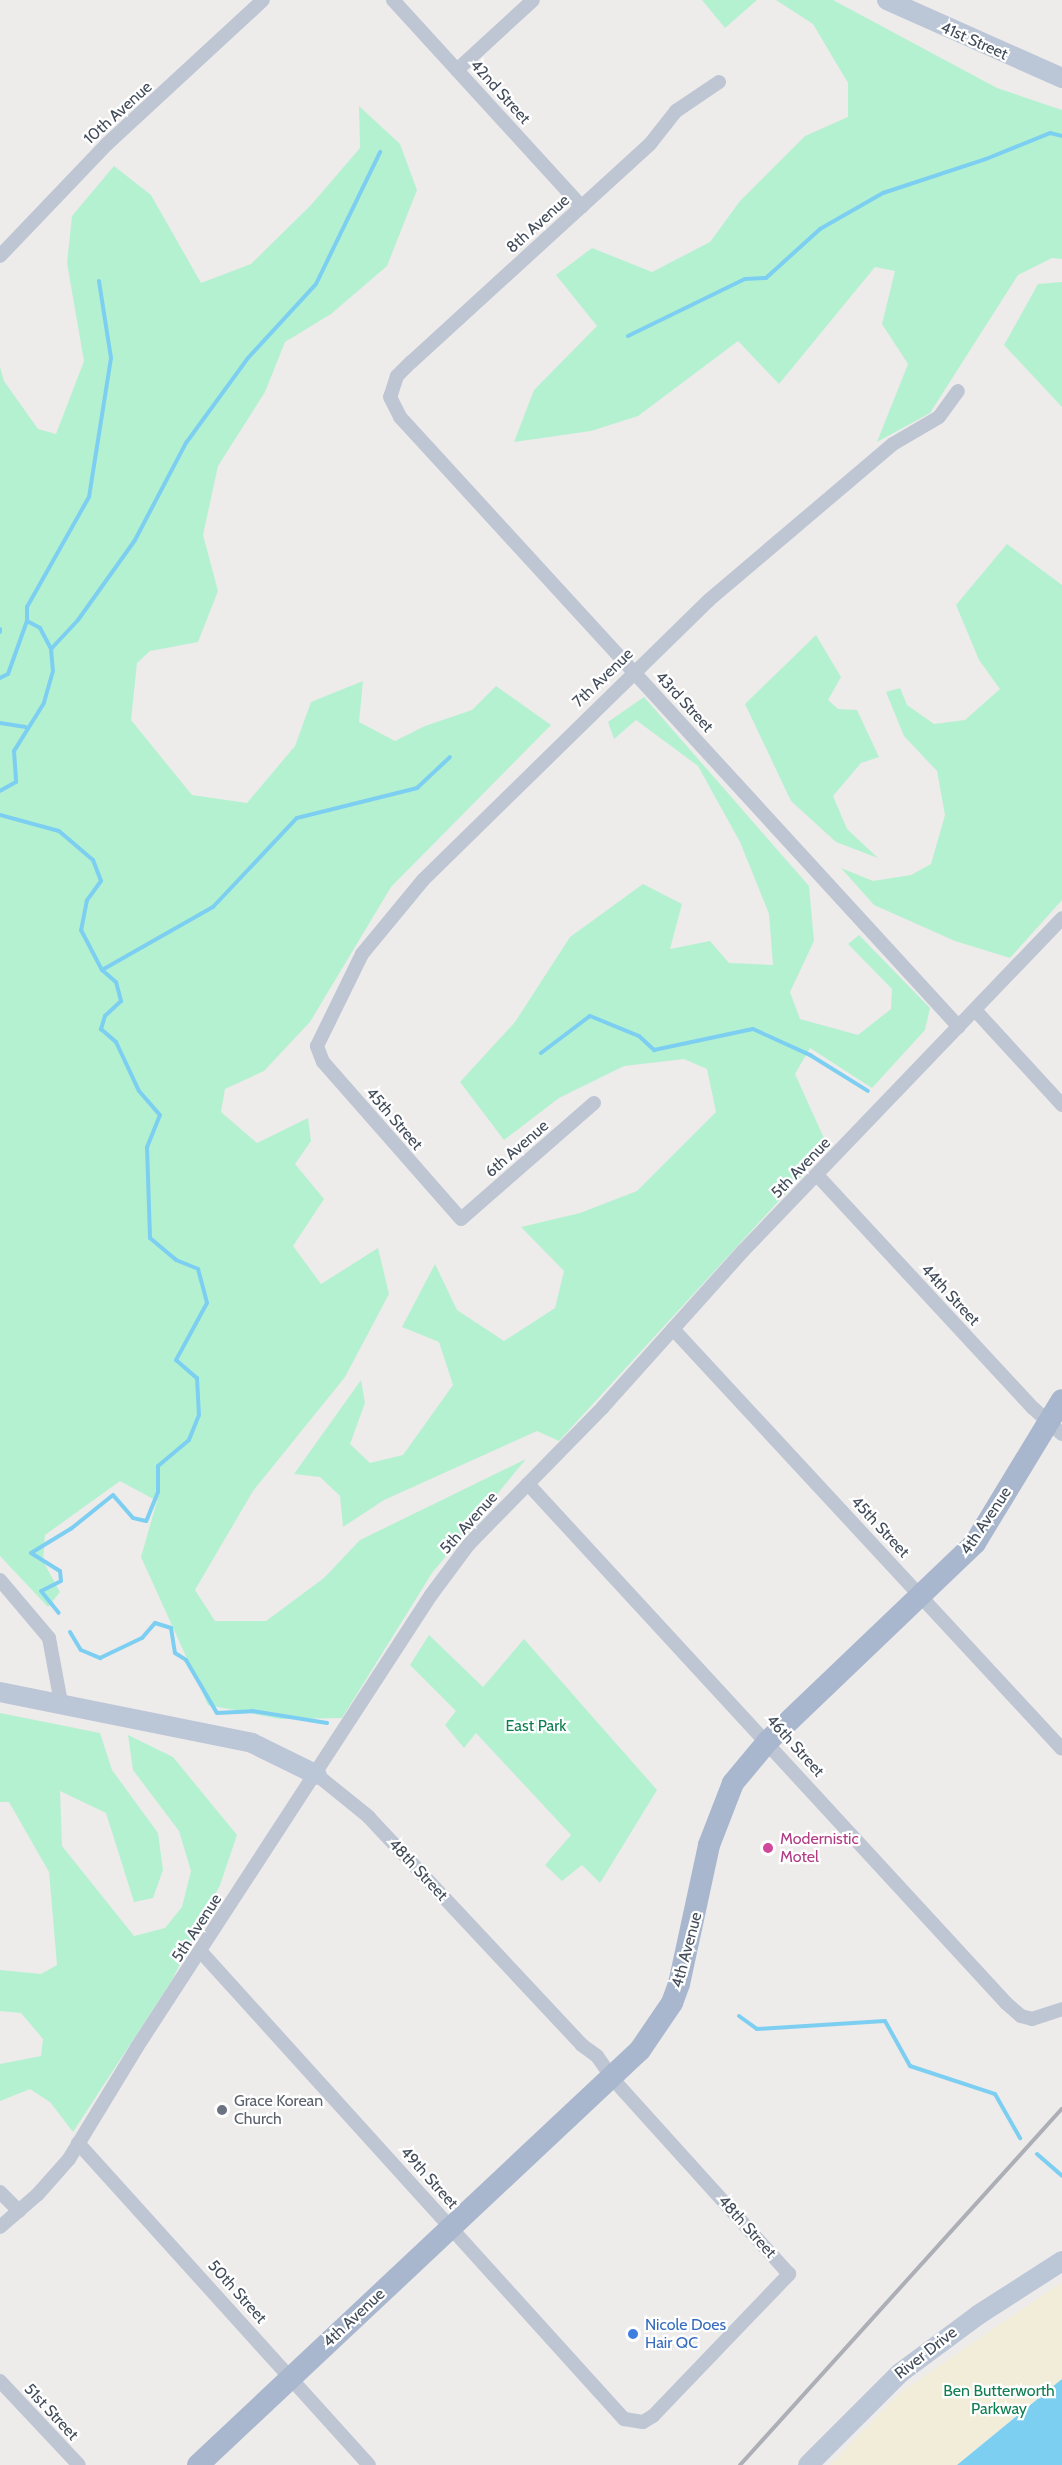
<!DOCTYPE html>
<style>
body{margin:0}
#map{position:relative;width:1062px;height:2465px;overflow:hidden;background:#eeebeb;font-family:Cabin,sans-serif}
div>[style]{position:absolute}
[style*='--x']{left:calc(var(--x)*1px);top:calc(var(--y)*1px);width:calc(var(--w)*1px);rotate:calc(var(--a)*1deg)}
.green>*{inset:0;background:#b4f1d1}
.sand>*{inset:0;background:#f2edd9}
.water>*{inset:0;background:#7dcff2}
.stream>*{height:4px;margin:-2px;padding:0 2px;transform-origin:2px;border-radius:2px;background:#7dcff2}
.street>*{height:14px;margin:-7px;padding:0 7px;transform-origin:7px;border-radius:7px;background:#bdc6d2}
.secondary>*{height:20px;margin:-10px;padding:0 10px;transform-origin:10px;border-radius:10px;background:#bbc6d7}
.primary>*{height:22px;margin:-11px;padding:0 11px;transform-origin:11px;border-radius:11px;background:#a8b7cd}
.rail>*{height:4px;margin:-2px;padding:0 2px;transform-origin:2px;border-radius:2px;background:#adafb6}
.dots>*{width:16px;height:16px;translate:-50% -50%;box-sizing:border-box;border:3px solid #fff;border-radius:50%}
span{translate:-50% -50%;white-space:nowrap;text-align:center;line-height:1.15;-webkit-text-stroke:4.5px #fff;paint-order:stroke}
.street-label{font-size:16px;color:#424c5a}
.park-label{font-size:16px;color:#0f7f52}
.hotel-label{font-size:16px;color:#b23c85}
.left{translate:0 -50%;text-align:left}
.worship-label{font-size:16px;color:#5b616d}
.shop-label{font-size:16px;color:#366cbe}
</style>
<div id="map">
<div class="green">
<div style="clip-path:polygon(702px 0,757px 0,725px 28px)"></div>
<div style="clip-path:polygon(776px 0,833px 0,997px 88px,1062px 110px,1062px 259px,1052px 258px,1018px 275px,930px 413px,877px 442px,908px 364px,882px 324px,895px 271px,875px 267px,779px 384px,738px 341px,638px 416px,591px 431px,514px 442px,534px 390px,597px 326px,556px 275px,592px 248px,652px 272px,710px 242px,740px 201px,805px 136px,848px 117px,848px 83px,813px 24px)"></div>
<div style="clip-path:polygon(359px 106px,400px 144px,417px 190px,387px 266px,331px 314px,285px 342px,265px 392px,218px 466px,203px 535px,218px 591px,198px 642px,150px 651px,137px 663px,131px 720px,192px 795px,247px 803px,295px 746px,311px 702px,363px 681px,359px 722px,395px 741px,425px 726px,472px 710px,496px 686px,551px 725px,391px 887px,310px 1022px,264px 1071px,225px 1089px,221px 1112px,257px 1143px,308px 1118px,311px 1141px,295px 1164px,324px 1199px,293px 1246px,321px 1284px,378px 1248px,389px 1294px,345px 1377px,253px 1491px,195px 1590px,215px 1621px,266px 1621px,324px 1578px,360px 1540px,526px 1459px,432px 1573px,342px 1718px,280px 1719px,208px 1705px,141px 1557px,157px 1501px,120px 1481px,45px 1535px,43px 1561px,60px 1592px,48px 1607px,0 1556px,0 367px,4px 381px,38px 429px,56px 434px,84px 361px,67px 263px,72px 216px,114px 166px,151px 195px,201px 283px,251px 264px,311px 205px,360px 148px)"></div>
<div style="clip-path:polygon(1062px 282px,1062px 407px,1004px 345px,1038px 284px)"></div>
<div style="clip-path:polygon(1007px 544px,1062px 585px,1062px 900px,1010px 958px,955px 941px,874px 905px,841px 868px,873px 881px,911px 875px,931px 864px,945px 815px,937px 771px,904px 736px,886px 692px,900px 688px,907px 705px,934px 724px,965px 720px,1000px 689px,979px 660px,956px 605px)"></div>
<div style="clip-path:polygon(816px 635px,841px 677px,828px 700px,838px 709px,857px 710px,879px 757px,861px 763px,833px 796px,847px 829px,878px 858px,836px 842px,791px 801px,745px 704px)"></div>
<div style="clip-path:polygon(644px 697px,809px 886px,814px 941px,790px 992px,800px 1019px,858px 1035px,891px 1009px,892px 989px,848px 944px,859px 935px,930px 1008px,925px 1030px,872px 1088px,810px 1048px,795px 1074px,828px 1147px,559px 1441px,537px 1431px,384px 1500px,343px 1527px,340px 1496px,320px 1477px,294px 1474px,361px 1380px,365px 1403px,350px 1444px,370px 1463px,403px 1455px,453px 1385px,439px 1342px,402px 1327px,435px 1264px,457px 1310px,504px 1341px,555px 1308px,564px 1271px,521px 1227px,580px 1213px,637px 1191px,716px 1112px,707px 1069px,684px 1059px,624px 1066px,559px 1098px,504px 1140px,460px 1082px,515px 1022px,570px 937px,643px 884px,682px 904px,670px 949px,710px 941px,729px 963px,773px 965px,769px 914px,740px 842px,698px 766px,636px 720px,614px 739px,608px 722px)"></div>
<div style="clip-path:polygon(429px 1635px,483px 1687px,524px 1639px,657px 1790px,600px 1883px,582px 1865px,562px 1881px,545px 1865px,571px 1835px,476px 1733px,464px 1748px,445px 1725px,456px 1711px,410px 1665px)"></div>
<div style="clip-path:polygon(0 1713px,100px 1733px,112px 1770px,158px 1833px,163px 1870px,153px 1898px,134px 1902px,106px 1813px,60px 1791px,62px 1846px,134px 1936px,165px 1928px,182px 1907px,191px 1871px,179px 1831px,133px 1770px,128px 1735px,173px 1757px,237px 1835px,220px 1885px,172px 1980px,73px 2132px,50px 2102px,30px 2089px,0 2101px,0 2064px,41px 2056px,43px 2039px,21px 2013px,0 2011px,0 1970px,41px 1974px,57px 1965px,49px 1872px,9px 1802px,0 1802px)"></div>
</div>
<div class="sand">
<div style="clip-path:polygon(1062px 2282px,1062px 2427px,1021px 2465px,830px 2465px,901px 2392px)"></div>
</div>
<div class="water">
<div style="clip-path:polygon(1062px 2379px,1062px 2465px,957px 2465px)"></div>
</div>
<div class="stream">
<div style="--x:628;--y:336;--w:130;--a:-26"></div>
<div style="--x:745;--y:279;--w:21;--a:-3"></div>
<div style="--x:766;--y:278;--w:73;--a:-42.2"></div>
<div style="--x:820;--y:229;--w:73;--a:-29.7"></div>
<div style="--x:883;--y:193;--w:108;--a:-18.3"></div>
<div style="--x:986;--y:159;--w:69;--a:-22.1"></div>
<div style="--x:1050;--y:133;--w:12;--a:14"></div>
<div style="--x:27;--y:621;--w:14;--a:-90"></div>
<div style="--x:27;--y:607;--w:126;--a:-60.6"></div>
<div style="--x:89;--y:497;--w:141;--a:-81"></div>
<div style="--x:111;--y:358;--w:78;--a:-98.9"></div>
<div style="--x:0;--y:629;--w:3;--a:90"></div>
<div style="--x:51;--y:649;--w:40;--a:-47"></div>
<div style="--x:78;--y:620;--w:98;--a:-54.5"></div>
<div style="--x:135;--y:540;--w:110;--a:-62.3"></div>
<div style="--x:186;--y:443;--w:105;--a:-53.9"></div>
<div style="--x:248;--y:358;--w:100;--a:-47.4"></div>
<div style="--x:316;--y:284;--w:147;--a:-64.1"></div>
<div style="--x:0;--y:678;--w:9;--a:-27"></div>
<div style="--x:8;--y:674;--w:56;--a:-70.3"></div>
<div style="--x:27;--y:621;--w:15;--a:28"></div>
<div style="--x:40;--y:628;--w:24;--a:62"></div>
<div style="--x:51;--y:649;--w:22;--a:85"></div>
<div style="--x:53;--y:671;--w:33;--a:106"></div>
<div style="--x:44;--y:703;--w:57;--a:122"></div>
<div style="--x:14;--y:751;--w:31;--a:86"></div>
<div style="--x:16;--y:782;--w:18;--a:151"></div>
<div style="--x:0;--y:723;--w:26;--a:9"></div>
<div style="--x:0;--y:815;--w:61;--a:15.2"></div>
<div style="--x:59;--y:831;--w:45;--a:40.5"></div>
<div style="--x:93;--y:860;--w:22;--a:69"></div>
<div style="--x:101;--y:881;--w:24;--a:126"></div>
<div style="--x:87;--y:900;--w:31;--a:101"></div>
<div style="--x:81;--y:930;--w:45;--a:62.3"></div>
<div style="--x:102;--y:970;--w:18;--a:41"></div>
<div style="--x:116;--y:982;--w:20;--a:75"></div>
<div style="--x:121;--y:1001;--w:22;--a:137"></div>
<div style="--x:105;--y:1016;--w:14;--a:107"></div>
<div style="--x:101;--y:1029;--w:20;--a:41"></div>
<div style="--x:116;--y:1042;--w:54;--a:64.9"></div>
<div style="--x:139;--y:1091;--w:32;--a:49"></div>
<div style="--x:160;--y:1115;--w:35;--a:112"></div>
<div style="--x:147;--y:1147;--w:91;--a:88.1"></div>
<div style="--x:150;--y:1238;--w:34;--a:40"></div>
<div style="--x:176;--y:1260;--w:24;--a:22"></div>
<div style="--x:198;--y:1269;--w:35;--a:75"></div>
<div style="--x:207;--y:1303;--w:65;--a:118.5"></div>
<div style="--x:176;--y:1360;--w:28;--a:41"></div>
<div style="--x:197;--y:1378;--w:37;--a:87"></div>
<div style="--x:199;--y:1415;--w:27;--a:112"></div>
<div style="--x:189;--y:1440;--w:40;--a:140"></div>
<div style="--x:158;--y:1466;--w:26;--a:90"></div>
<div style="--x:158;--y:1492;--w:31;--a:112"></div>
<div style="--x:146;--y:1521;--w:13;--a:-167"></div>
<div style="--x:133;--y:1518;--w:30;--a:-131"></div>
<div style="--x:113;--y:1495;--w:53;--a:141.2"></div>
<div style="--x:72;--y:1528;--w:48;--a:148.6"></div>
<div style="--x:31;--y:1553;--w:34;--a:32"></div>
<div style="--x:60;--y:1571;--w:10;--a:84"></div>
<div style="--x:61;--y:1581;--w:22;--a:153"></div>
<div style="--x:41;--y:1591;--w:28;--a:51"></div>
<div style="--x:102;--y:970;--w:128;--a:-29.6"></div>
<div style="--x:213;--y:907;--w:122;--a:-46.7"></div>
<div style="--x:297;--y:818;--w:124;--a:-14"></div>
<div style="--x:417;--y:788;--w:45;--a:-43.2"></div>
<div style="--x:541;--y:1053;--w:61;--a:-37.1"></div>
<div style="--x:590;--y:1016;--w:53;--a:22.2"></div>
<div style="--x:639;--y:1036;--w:21;--a:43"></div>
<div style="--x:654;--y:1050;--w:101;--a:-12"></div>
<div style="--x:753;--y:1029;--w:63;--a:24.5"></div>
<div style="--x:810;--y:1055;--w:68;--a:31.8"></div>
<div style="--x:70;--y:1632;--w:21;--a:59"></div>
<div style="--x:81;--y:1650;--w:21;--a:23"></div>
<div style="--x:100;--y:1658;--w:47;--a:-25.5"></div>
<div style="--x:142;--y:1638;--w:20;--a:-49"></div>
<div style="--x:155;--y:1623;--w:17;--a:17"></div>
<div style="--x:171;--y:1628;--w:25;--a:81"></div>
<div style="--x:175;--y:1653;--w:13;--a:32"></div>
<div style="--x:186;--y:1660;--w:61;--a:59.7"></div>
<div style="--x:217;--y:1713;--w:35;--a:-3"></div>
<div style="--x:252;--y:1711;--w:76;--a:9.1"></div>
<div style="--x:739;--y:2016;--w:22;--a:36"></div>
<div style="--x:757;--y:2029;--w:128;--a:-3.6"></div>
<div style="--x:885;--y:2021;--w:51;--a:60.9"></div>
<div style="--x:910;--y:2066;--w:89;--a:18.2"></div>
<div style="--x:995;--y:2094;--w:51;--a:60.4"></div>
<div style="--x:1037;--y:2154;--w:33;--a:41"></div>
</div>
<div class="street">
<div style="--x:393;--y:0;--w:280;--a:47.6"></div>
<div style="--x:457;--y:70;--w:103;--a:-42.6"></div>
<div style="--x:719;--y:82;--w:52;--a:146"></div>
<div style="--x:676;--y:111;--w:42;--a:128.2"></div>
<div style="--x:650;--y:144;--w:323;--a:137.6"></div>
<div style="--x:411;--y:362;--w:20;--a:135"></div>
<div style="--x:397;--y:376;--w:22;--a:108"></div>
<div style="--x:390;--y:397;--w:22;--a:63"></div>
<div style="--x:400;--y:417;--w:827;--a:47.5"></div>
<div style="--x:0;--y:256;--w:155;--a:-46.3"></div>
<div style="--x:107;--y:144;--w:212;--a:-42.7"></div>
<div style="--x:975;--y:1010;--w:129;--a:47.5"></div>
<div style="--x:594;--y:1103;--w:176;--a:138.9"></div>
<div style="--x:461;--y:1219;--w:209;--a:-131.3"></div>
<div style="--x:323;--y:1062;--w:17;--a:-111"></div>
<div style="--x:317;--y:1046;--w:102;--a:-63.9"></div>
<div style="--x:362;--y:954;--w:96;--a:-50.5"></div>
<div style="--x:423;--y:880;--w:400;--a:-44.4"></div>
<div style="--x:709;--y:600;--w:241;--a:-40.3"></div>
<div style="--x:893;--y:444;--w:53;--a:-30.4"></div>
<div style="--x:939;--y:417;--w:32;--a:-54"></div>
<div style="--x:817;--y:1175;--w:318;--a:47.2"></div>
<div style="--x:1033;--y:1408;--w:39;--a:42"></div>
<div style="--x:673;--y:1329;--w:572;--a:47.19"></div>
<div style="--x:528;--y:1484;--w:706;--a:47.35"></div>
<div style="--x:1006;--y:2003;--w:20;--a:41"></div>
<div style="--x:1021;--y:2016;--w:11;--a:15"></div>
<div style="--x:1032;--y:2019;--w:32;--a:-18"></div>
<div style="--x:0;--y:1580;--w:76;--a:49.8"></div>
<div style="--x:49;--y:1638;--w:66;--a:79.5"></div>
<div style="--x:202;--y:1953;--w:629;--a:47.84"></div>
<div style="--x:624;--y:2419;--w:19;--a:9"></div>
<div style="--x:643;--y:2422;--w:12;--a:-31"></div>
<div style="--x:653;--y:2416;--w:197;--a:-46.2"></div>
<div style="--x:789;--y:2274;--w:263;--a:-132.1"></div>
<div style="--x:613;--y:2079;--w:28;--a:-125"></div>
<div style="--x:597;--y:2056;--w:19;--a:-144"></div>
<div style="--x:582;--y:2045;--w:312;--a:-133.1"></div>
<div style="--x:369;--y:1817;--w:67;--a:-141.1"></div>
<div style="--x:78;--y:2143;--w:434;--a:47.9"></div>
<div style="--x:0;--y:2192;--w:27;--a:45"></div>
<div style="--x:0;--y:2227;--w:50;--a:-41"></div>
<div style="--x:38;--y:2194;--w:47;--a:-48.5"></div>
<div style="--x:69;--y:2159;--w:131;--a:-58.7"></div>
<div style="--x:137;--y:2047;--w:539;--a:-56.96"></div>
<div style="--x:431;--y:1595;--w:64;--a:-53.3"></div>
<div style="--x:469;--y:1544;--w:192;--a:-45.6"></div>
<div style="--x:603;--y:1407;--w:210;--a:-48.1"></div>
<div style="--x:743;--y:1251;--w:461;--a:-46.2"></div>
<div style="--x:0;--y:2381;--w:115;--a:46.8"></div>
</div>
<div class="secondary">
<div style="--x:887;--y:0;--w:192;--a:24"></div>
<div style="--x:0;--y:1692;--w:257;--a:11.4"></div>
<div style="--x:252;--y:1743;--w:72;--a:26.2"></div>
<div style="--x:808;--y:2465;--w:130;--a:-45"></div>
<div style="--x:900;--y:2373;--w:97;--a:-36.6"></div>
<div style="--x:978;--y:2315;--w:100;--a:-32.7"></div>
</div>
<div class="primary">
<div style="--x:198;--y:2465;--w:606;--a:-43.2"></div>
<div style="--x:640;--y:2050;--w:57;--a:-55.8"></div>
<div style="--x:672;--y:2003;--w:20;--a:-70"></div>
<div style="--x:679;--y:1984;--w:142;--a:-77.8"></div>
<div style="--x:709;--y:1845;--w:66;--a:-68.8"></div>
<div style="--x:733;--y:1783;--w:55;--a:-50.2"></div>
<div style="--x:768;--y:1741;--w:286;--a:-43.7"></div>
<div style="--x:975;--y:1543;--w:167;--a:-58.7"></div>
</div>
<div class="rail">
<div style="--x:740;--y:2465;--w:480;--a:-47.9"></div>
</div>
<div class="dots">
<div style="left:768px;top:1848px;background:#d1479c"></div>
<div style="left:222px;top:2110px;background:#6b7280"></div>
<div style="left:633px;top:2334px;background:#3f7fe0"></div>
</div>
<div class="street-label">
<span style="left:974px;top:41px;rotate:24deg">41st Street</span>
<span style="left:500px;top:92px;rotate:48deg">42nd Street</span>
<span style="left:118px;top:113px;rotate:-42deg">10th Avenue</span>
<span style="left:538px;top:224px;rotate:-42deg">8th Avenue</span>
<span style="left:603px;top:678px;rotate:-44deg">7th Avenue</span>
<span style="left:684px;top:702px;rotate:47deg">43rd Street</span>
<span style="left:394px;top:1119px;rotate:49deg">45th Street</span>
<span style="left:517px;top:1149px;rotate:-41deg">6th Avenue</span>
<span style="left:801px;top:1168px;rotate:-46deg">5th Avenue</span>
<span style="left:950px;top:1295px;rotate:47deg">44th Street</span>
<span style="left:986px;top:1521px;rotate:-56deg">4th Avenue</span>
<span style="left:469px;top:1523px;rotate:-48deg">5th Avenue</span>
<span style="left:880px;top:1527px;rotate:47deg">45th Street</span>
<span style="left:795px;top:1746px;rotate:48deg">46th Street</span>
<span style="left:418px;top:1870px;rotate:47deg">48th Street</span>
<span style="left:197px;top:1928px;rotate:-57deg">5th Avenue</span>
<span style="left:687px;top:1950px;rotate:-75deg">4th Avenue</span>
<span style="left:429px;top:2178px;rotate:48deg">49th Street</span>
<span style="left:747px;top:2227px;rotate:48deg">48th Street</span>
<span style="left:237px;top:2292px;rotate:48deg">50th Street</span>
<span style="left:354px;top:2318px;rotate:-43deg">4th Avenue</span>
<span style="left:926px;top:2353px;rotate:-38deg">River Drive</span>
<span style="left:51px;top:2412px;rotate:47deg">51st Street</span>
</div>
<div class="park-label">
<span style="left:536px;top:1726px">East Park</span>
<span style="left:999px;top:2400px">Ben Butterworth<br>Parkway</span>
</div>
<div class="hotel-label">
<span class="left" style="left:780px;top:1848px">Modernistic<br>Motel</span>
</div>
<div class="worship-label">
<span class="left" style="left:234px;top:2110px">Grace Korean<br>Church</span>
</div>
<div class="shop-label">
<span class="left" style="left:645px;top:2334px">Nicole Does<br>Hair QC</span>
</div>
</div>
